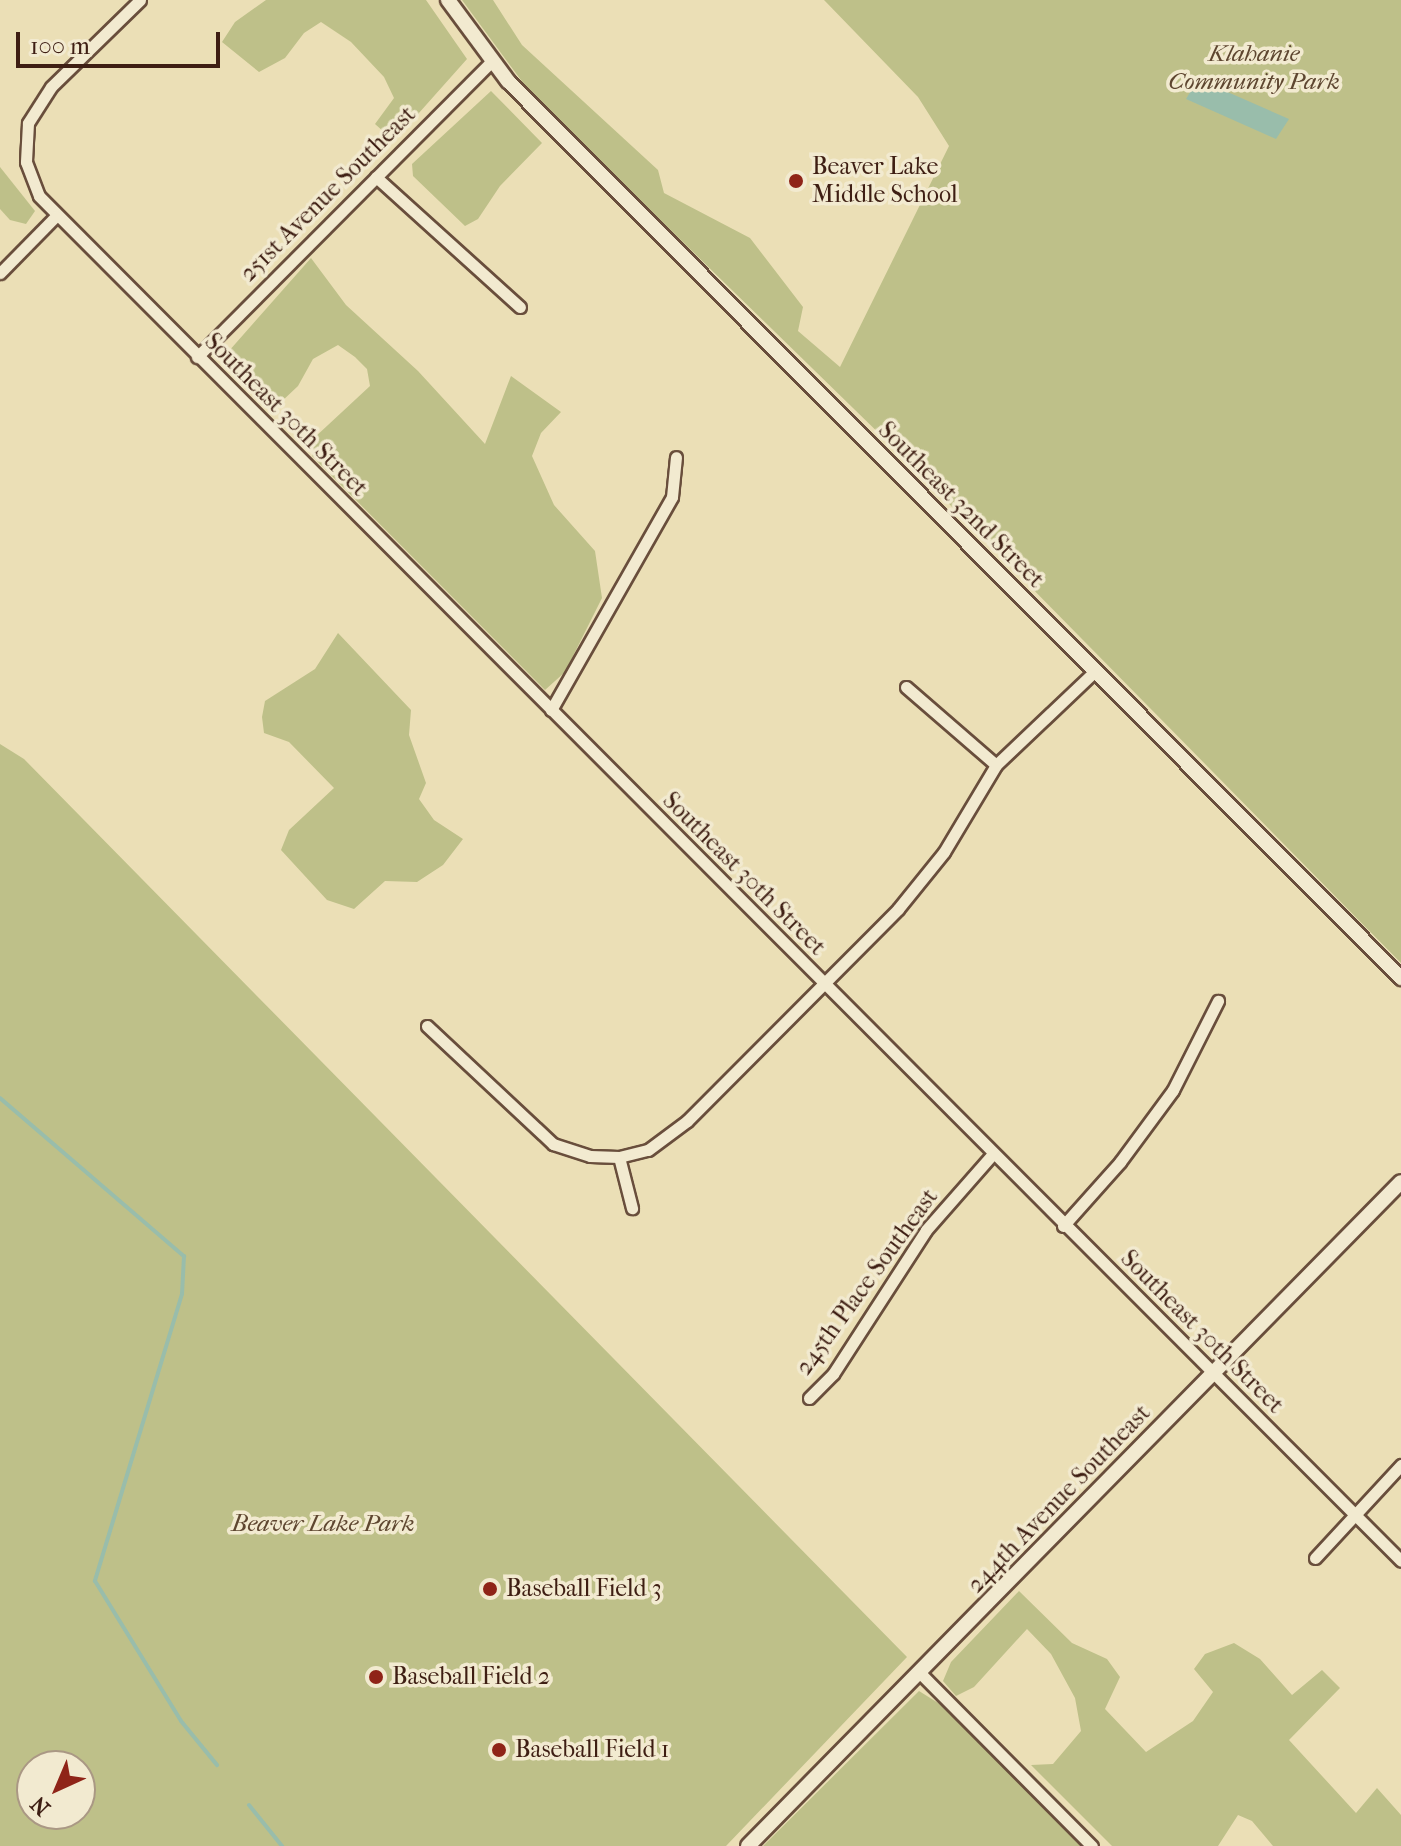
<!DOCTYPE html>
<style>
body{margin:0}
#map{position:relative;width:1401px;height:1846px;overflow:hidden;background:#ebdfb6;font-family:"IM FELL French Canon",serif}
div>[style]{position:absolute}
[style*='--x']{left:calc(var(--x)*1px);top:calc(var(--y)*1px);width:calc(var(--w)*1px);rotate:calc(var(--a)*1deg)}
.green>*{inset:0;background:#bec089}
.water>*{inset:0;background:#99bdab}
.stream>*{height:4px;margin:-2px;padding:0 2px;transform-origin:2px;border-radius:2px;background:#99bdab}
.roads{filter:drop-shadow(2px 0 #694e3c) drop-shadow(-2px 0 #694e3c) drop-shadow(0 2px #694e3c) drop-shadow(0 -2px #694e3c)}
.minor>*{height:11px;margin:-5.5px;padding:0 5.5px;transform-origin:5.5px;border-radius:5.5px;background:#f2ead0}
.tertiary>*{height:14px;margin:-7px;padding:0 7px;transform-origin:7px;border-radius:7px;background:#f2ead0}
.dots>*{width:22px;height:22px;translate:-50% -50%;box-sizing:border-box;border:4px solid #f2ead0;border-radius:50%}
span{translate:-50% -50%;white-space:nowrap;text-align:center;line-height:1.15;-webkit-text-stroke:7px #f2ead0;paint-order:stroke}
.park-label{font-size:24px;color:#5e4630;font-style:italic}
.poi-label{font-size:24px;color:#3e1e13}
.left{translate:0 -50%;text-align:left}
.street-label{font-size:24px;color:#3e1e13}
.north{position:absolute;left:16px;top:1750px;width:80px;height:80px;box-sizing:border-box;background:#f2ead0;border:2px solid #aa9884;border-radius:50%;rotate:224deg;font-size:22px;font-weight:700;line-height:32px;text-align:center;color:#3e1e13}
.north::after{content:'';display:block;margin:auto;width:28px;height:36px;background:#8f2418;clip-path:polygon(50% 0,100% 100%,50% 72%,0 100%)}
.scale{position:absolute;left:16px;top:32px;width:204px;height:36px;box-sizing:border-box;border:4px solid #3e1e13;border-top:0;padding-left:10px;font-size:24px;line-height:28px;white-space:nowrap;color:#3e1e13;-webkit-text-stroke:6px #f2ead0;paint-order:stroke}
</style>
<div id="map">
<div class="green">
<div style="clip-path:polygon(266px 0,426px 0,467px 59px,394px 141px,375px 124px,394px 98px,384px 77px,351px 42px,321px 22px,304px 33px,285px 58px,259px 72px,222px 42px,235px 22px)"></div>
<div style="clip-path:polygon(462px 0,493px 0,522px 45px,658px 170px,664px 193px,750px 238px,803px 307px,798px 331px,840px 367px,949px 146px,918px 97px,824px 0,1401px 0,1401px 963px,894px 448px,532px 95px)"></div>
<div style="clip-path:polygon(491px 91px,542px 143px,500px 186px,478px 219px,465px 226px,413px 176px,412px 164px)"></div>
<div style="clip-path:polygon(0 167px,35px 211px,26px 224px,10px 220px,0 209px)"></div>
<div style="clip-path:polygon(311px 258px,346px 305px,418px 371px,485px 444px,511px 376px,561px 412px,541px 433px,532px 456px,554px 505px,595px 551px,602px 598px,565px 672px,545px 690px,312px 456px,314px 438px,370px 386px,367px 369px,355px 357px,338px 345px,313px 359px,298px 386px,280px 403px,266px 406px,221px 360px)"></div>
<div style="clip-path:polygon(338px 633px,411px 710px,409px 735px,426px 783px,419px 799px,434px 820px,463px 839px,443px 865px,417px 882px,385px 881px,354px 909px,327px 900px,281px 850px,289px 830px,334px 788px,289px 742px,264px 733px,262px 717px,265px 701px,315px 669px)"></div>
<div style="clip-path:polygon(evenodd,0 744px,24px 759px,907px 1657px,726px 1846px,0 1846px,0 744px,32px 1766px,80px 1766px,80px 1814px,32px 1814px,32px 1766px)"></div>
<div style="clip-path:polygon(1019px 1591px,1072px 1643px,1107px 1659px,1120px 1677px,1105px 1709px,1146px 1752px,1193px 1721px,1213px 1692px,1194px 1669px,1205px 1654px,1234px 1643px,1260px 1659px,1292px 1695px,1322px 1670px,1340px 1688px,1289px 1740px,1356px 1813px,1377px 1788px,1401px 1815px,1401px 1846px,1273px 1846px,1252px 1821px,1238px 1815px,1218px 1846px,1112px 1846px,1031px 1765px,1053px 1764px,1081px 1731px,1075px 1698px,1051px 1654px,1027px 1629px,974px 1687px,956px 1696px,943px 1681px,951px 1662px)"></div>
<div style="clip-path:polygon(919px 1691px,943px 1706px,1085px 1846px,763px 1846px)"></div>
</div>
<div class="water">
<div style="clip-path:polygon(1198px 79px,1289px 119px,1276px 139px,1186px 99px)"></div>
</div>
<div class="stream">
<div style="--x:0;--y:1098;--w:243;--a:40.7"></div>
<div style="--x:184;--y:1256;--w:38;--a:93"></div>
<div style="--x:182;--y:1294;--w:300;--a:106.9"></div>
<div style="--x:95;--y:1581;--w:164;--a:58.4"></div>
<div style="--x:181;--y:1721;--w:57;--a:50.7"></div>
<div style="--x:249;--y:1805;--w:53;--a:51.2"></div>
</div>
<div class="roads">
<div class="minor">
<div style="--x:140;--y:0;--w:124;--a:135.7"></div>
<div style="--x:51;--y:87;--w:43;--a:122.6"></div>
<div style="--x:28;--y:123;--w:39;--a:93"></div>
<div style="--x:26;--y:162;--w:36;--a:69"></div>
<div style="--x:39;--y:196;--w:1928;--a:45.06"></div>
<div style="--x:376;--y:177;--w:194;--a:42.1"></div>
<div style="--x:0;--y:273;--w:80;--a:-45.5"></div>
<div style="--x:197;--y:357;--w:416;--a:-45.1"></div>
<div style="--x:906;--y:687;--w:119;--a:40.9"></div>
<div style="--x:551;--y:710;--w:245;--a:-60.4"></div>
<div style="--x:672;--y:497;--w:40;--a:-84.3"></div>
<div style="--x:427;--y:1026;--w:173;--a:43.1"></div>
<div style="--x:553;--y:1144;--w:39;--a:18"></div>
<div style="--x:590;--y:1156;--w:29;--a:2"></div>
<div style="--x:619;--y:1157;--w:30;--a:-14"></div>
<div style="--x:648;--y:1150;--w:49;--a:-36.6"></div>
<div style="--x:687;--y:1121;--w:299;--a:-45.1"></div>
<div style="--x:898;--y:909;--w:73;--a:-51.1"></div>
<div style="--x:944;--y:852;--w:101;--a:-59.1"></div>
<div style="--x:996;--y:765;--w:137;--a:-43.5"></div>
<div style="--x:619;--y:1157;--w:53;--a:75.7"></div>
<div style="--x:1063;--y:1226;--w:86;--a:-48.3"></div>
<div style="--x:1120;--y:1162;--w:89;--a:-53.6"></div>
<div style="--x:1173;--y:1090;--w:100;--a:-63.2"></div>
<div style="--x:809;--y:1398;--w:34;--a:-45"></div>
<div style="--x:833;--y:1374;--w:171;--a:-57.1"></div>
<div style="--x:926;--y:1230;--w:100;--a:-48.7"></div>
<div style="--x:1315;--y:1558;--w:127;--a:-47.2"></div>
<div style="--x:920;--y:1673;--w:244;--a:45.2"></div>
</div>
<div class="tertiary">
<div style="--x:448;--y:0;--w:101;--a:53.5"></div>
<div style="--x:508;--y:81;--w:1266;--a:45.13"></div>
<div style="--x:748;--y:1846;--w:931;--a:-45.48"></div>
</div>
</div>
<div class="dots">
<div style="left:796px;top:181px;background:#8f2418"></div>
<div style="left:490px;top:1589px;background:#8f2418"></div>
<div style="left:376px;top:1677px;background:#8f2418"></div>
<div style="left:499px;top:1750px;background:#8f2418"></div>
</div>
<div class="park-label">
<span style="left:1254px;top:68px">Klahanie<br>Community Park</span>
<span style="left:323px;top:1524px">Beaver Lake Park</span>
</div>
<div class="poi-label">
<span class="left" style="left:812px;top:181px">Beaver Lake<br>Middle School</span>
<span class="left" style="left:506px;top:1589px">Baseball Field 3</span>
<span class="left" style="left:392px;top:1677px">Baseball Field 2</span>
<span class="left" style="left:515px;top:1750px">Baseball Field 1</span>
</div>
<div class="street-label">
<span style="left:328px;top:194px;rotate:-45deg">251st Avenue Southeast</span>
<span style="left:286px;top:415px;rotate:45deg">Southeast 30th Street</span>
<span style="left:961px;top:505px;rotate:45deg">Southeast 32nd Street</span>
<span style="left:744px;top:874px;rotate:45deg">Southeast 30th Street</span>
<span style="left:867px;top:1282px;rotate:-54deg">245th Place Southeast</span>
<span style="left:1202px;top:1332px;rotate:45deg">Southeast 30th Street</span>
<span style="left:1059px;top:1499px;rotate:-46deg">244th Avenue Southeast</span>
</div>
<div class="north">N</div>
<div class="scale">100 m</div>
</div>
